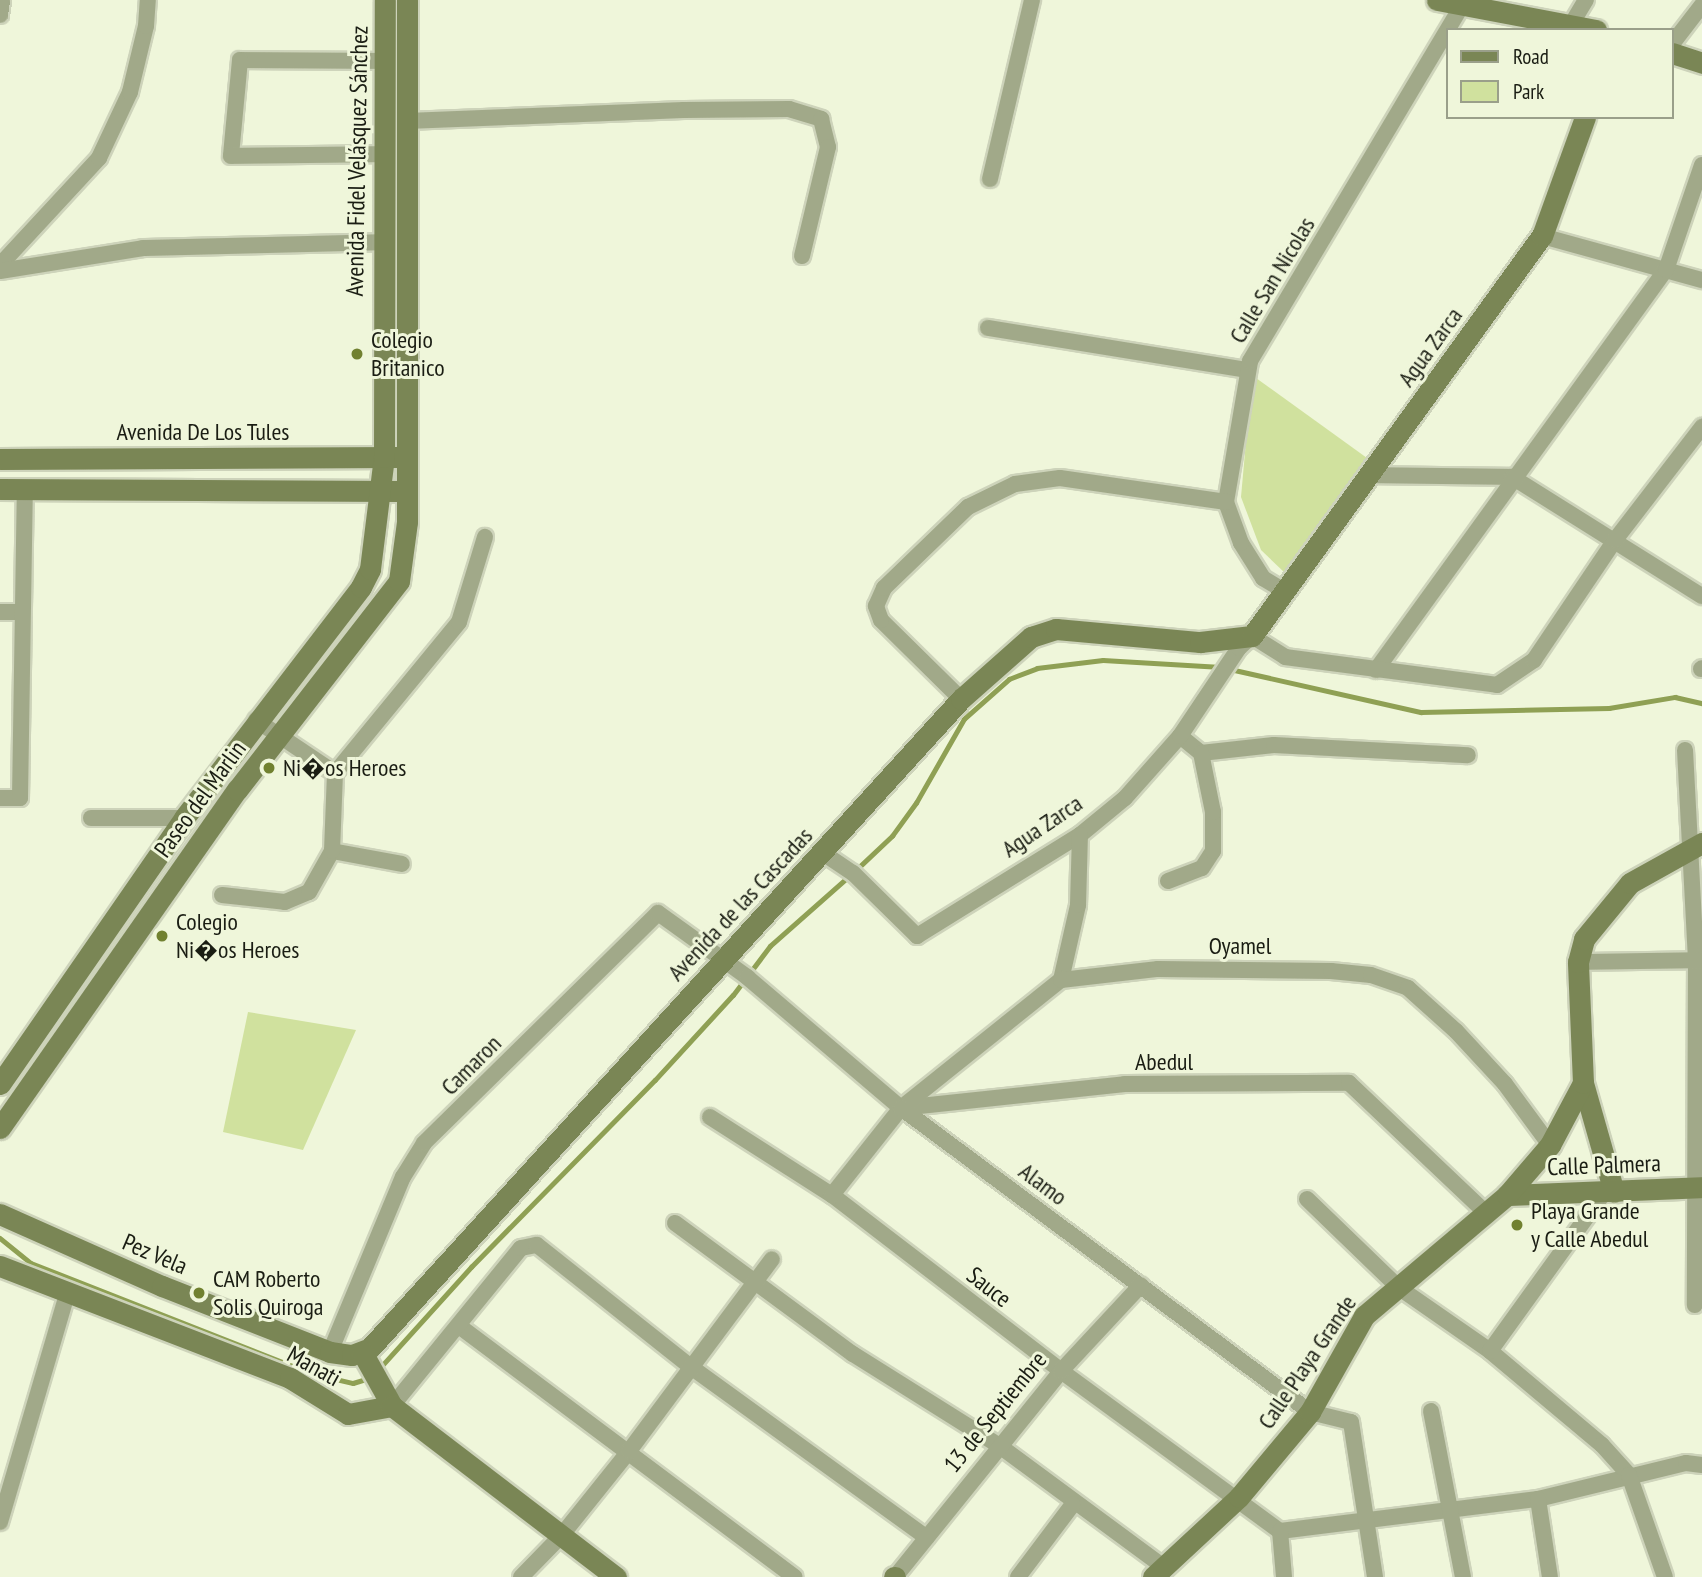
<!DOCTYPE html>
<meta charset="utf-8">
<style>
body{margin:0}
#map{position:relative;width:1702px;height:1577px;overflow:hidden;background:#eff6da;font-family:"PT Sans Narrow",sans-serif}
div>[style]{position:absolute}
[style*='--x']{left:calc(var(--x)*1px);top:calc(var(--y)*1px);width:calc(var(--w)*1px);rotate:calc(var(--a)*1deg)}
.green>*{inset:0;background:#d0e19e}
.stream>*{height:4.5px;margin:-2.25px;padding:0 2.25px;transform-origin:2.25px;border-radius:2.25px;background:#8fa054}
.roads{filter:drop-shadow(2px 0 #cdd3ba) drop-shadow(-2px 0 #cdd3ba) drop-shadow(0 2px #cdd3ba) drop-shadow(0 -2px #cdd3ba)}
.street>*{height:16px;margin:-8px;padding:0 8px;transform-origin:8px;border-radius:8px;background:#a1a989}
.secondary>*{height:21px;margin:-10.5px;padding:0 10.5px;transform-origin:10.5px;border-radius:10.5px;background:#7a8655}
.dots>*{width:19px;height:19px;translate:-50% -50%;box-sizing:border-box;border:4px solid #eff6da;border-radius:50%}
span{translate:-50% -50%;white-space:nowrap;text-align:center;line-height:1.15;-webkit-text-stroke:6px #eff6da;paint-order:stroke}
.street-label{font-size:24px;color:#1a1d13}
.poi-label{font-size:24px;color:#1a1d13}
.left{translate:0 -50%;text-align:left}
.legend{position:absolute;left:1446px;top:28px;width:228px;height:91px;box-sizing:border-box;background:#eff6da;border:2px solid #9a9f8a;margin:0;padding:9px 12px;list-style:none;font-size:21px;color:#1a1d13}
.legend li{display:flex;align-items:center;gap:14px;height:35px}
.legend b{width:35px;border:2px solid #9a9f8a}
</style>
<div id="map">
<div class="green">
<div style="clip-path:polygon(1256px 378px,1367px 458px,1285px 573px,1261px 550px,1241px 497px,1251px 386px)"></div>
<div style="clip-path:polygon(248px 1012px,356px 1030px,303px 1150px,223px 1132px)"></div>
</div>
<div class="stream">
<div style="--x:1230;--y:669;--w:196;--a:12.7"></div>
<div style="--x:1421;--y:712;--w:188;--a:-1.2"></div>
<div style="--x:1609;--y:708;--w:67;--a:-9.5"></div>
<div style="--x:1675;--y:697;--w:28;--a:13"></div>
<div style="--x:856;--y:870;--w:50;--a:-43.4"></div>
<div style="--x:892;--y:836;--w:41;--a:-54"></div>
<div style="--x:916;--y:803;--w:97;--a:-60.3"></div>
<div style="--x:964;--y:719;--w:60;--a:-41.6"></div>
<div style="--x:1009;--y:679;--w:30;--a:-21"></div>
<div style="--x:1037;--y:668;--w:66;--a:-6.9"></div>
<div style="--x:1103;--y:660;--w:118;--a:3.4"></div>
<div style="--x:0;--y:1238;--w:40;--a:39"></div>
<div style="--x:31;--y:1263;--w:300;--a:21.5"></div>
<div style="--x:310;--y:1373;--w:44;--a:13.1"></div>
<div style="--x:353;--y:1383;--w:17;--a:-17"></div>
<div style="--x:378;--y:1370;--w:139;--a:-47.9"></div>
<div style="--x:471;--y:1267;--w:262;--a:-45.5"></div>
<div style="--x:655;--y:1080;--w:115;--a:-47.5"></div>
<div style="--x:733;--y:995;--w:61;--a:-52.9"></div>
<div style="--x:770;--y:946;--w:106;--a:-41.5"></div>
</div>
<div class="roads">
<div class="street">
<div style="--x:0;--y:15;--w:15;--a:-82"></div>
<div style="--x:1572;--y:23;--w:27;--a:-59"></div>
<div style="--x:1672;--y:44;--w:49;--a:-52.4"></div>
<div style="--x:385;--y:61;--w:145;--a:-179.6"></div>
<div style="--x:240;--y:60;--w:96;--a:95.4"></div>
<div style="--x:231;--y:156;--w:154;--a:-0.7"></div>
<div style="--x:407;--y:121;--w:277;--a:-2.3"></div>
<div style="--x:684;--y:110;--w:105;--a:-0.5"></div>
<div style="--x:789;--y:109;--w:34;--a:17"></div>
<div style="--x:821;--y:119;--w:29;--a:76"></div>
<div style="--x:828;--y:147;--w:112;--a:103.4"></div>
<div style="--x:990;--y:179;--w:184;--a:-76.8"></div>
<div style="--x:1542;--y:236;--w:166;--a:15.4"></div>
<div style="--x:0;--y:265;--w:146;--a:-47.2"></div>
<div style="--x:99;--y:158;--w:73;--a:-64.8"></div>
<div style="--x:130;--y:92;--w:68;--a:-76.4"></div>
<div style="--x:146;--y:26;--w:26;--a:-86"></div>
<div style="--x:0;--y:271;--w:145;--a:-9.1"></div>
<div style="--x:143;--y:248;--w:238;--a:-1.4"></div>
<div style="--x:988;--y:328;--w:263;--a:9.2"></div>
<div style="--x:1370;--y:475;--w:142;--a:0.8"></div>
<div style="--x:1512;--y:477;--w:224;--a:32.1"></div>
<div style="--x:1286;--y:592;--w:27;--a:-149"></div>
<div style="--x:1263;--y:578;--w:41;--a:-122.2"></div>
<div style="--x:1241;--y:543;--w:44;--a:-110.1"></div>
<div style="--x:1226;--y:502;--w:143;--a:-80.3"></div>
<div style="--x:1250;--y:361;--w:417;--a:-59.2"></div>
<div style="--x:0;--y:612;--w:22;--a:0"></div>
<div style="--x:1701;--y:669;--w:1;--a:-45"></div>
<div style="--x:1376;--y:670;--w:494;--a:-54.1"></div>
<div style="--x:1666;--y:270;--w:111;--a:-71.1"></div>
<div style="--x:961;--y:699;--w:112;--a:-135.4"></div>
<div style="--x:881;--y:620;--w:15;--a:-110"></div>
<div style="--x:876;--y:606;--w:20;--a:-66"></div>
<div style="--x:884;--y:588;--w:117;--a:-44"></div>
<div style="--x:968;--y:507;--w:52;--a:-26.1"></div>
<div style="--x:1015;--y:484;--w:45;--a:-7.6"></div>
<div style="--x:1060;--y:478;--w:168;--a:8.2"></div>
<div style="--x:256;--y:720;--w:95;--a:33.9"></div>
<div style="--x:1180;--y:736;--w:27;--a:39"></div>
<div style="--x:1201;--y:753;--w:73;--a:-6.3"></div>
<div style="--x:1274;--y:745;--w:194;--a:3"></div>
<div style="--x:1685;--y:750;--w:210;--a:87"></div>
<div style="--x:1696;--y:960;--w:345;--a:90.2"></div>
<div style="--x:0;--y:798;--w:20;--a:0"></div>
<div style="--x:20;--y:798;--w:309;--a:-89.1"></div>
<div style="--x:91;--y:818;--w:93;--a:0"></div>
<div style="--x:332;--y:851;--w:71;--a:10.5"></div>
<div style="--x:823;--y:853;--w:36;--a:34"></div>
<div style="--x:853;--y:873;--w:90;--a:44.5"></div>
<div style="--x:917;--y:936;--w:192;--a:-31.8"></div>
<div style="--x:1080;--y:835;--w:58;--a:-39.4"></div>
<div style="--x:1125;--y:798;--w:83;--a:-48.4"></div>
<div style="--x:1180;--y:736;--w:106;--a:-56.2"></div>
<div style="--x:1239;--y:648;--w:18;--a:-43"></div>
<div style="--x:1252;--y:636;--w:39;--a:32"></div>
<div style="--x:1285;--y:657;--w:214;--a:7.5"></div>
<div style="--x:1497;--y:685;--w:45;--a:-34"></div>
<div style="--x:1534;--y:660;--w:145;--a:-56"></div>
<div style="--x:1615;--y:540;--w:143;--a:-52.4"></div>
<div style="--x:1168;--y:881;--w:36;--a:-21"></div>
<div style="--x:1202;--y:868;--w:20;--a:-57"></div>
<div style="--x:1213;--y:851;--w:39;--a:-90"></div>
<div style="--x:1213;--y:812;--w:60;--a:-101.5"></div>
<div style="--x:222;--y:895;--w:63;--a:6.3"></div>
<div style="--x:285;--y:902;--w:26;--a:-23"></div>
<div style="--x:309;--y:892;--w:47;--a:-60.7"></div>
<div style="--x:332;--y:851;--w:78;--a:-87.8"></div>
<div style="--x:335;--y:773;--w:195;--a:-50.6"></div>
<div style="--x:459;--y:622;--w:89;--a:-73"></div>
<div style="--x:1578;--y:962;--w:124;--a:-0.9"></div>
<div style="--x:1061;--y:980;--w:77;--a:-77.2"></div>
<div style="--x:1078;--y:905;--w:70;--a:-88.4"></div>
<div style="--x:901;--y:1108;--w:225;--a:-6.1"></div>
<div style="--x:1125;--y:1084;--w:224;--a:-0.3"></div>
<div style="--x:1349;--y:1083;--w:190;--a:43.5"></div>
<div style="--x:710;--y:1117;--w:145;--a:32.6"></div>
<div style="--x:832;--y:1195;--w:289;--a:37.5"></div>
<div style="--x:1061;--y:1371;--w:271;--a:36.2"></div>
<div style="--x:1280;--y:1531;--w:260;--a:-7.1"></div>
<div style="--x:1538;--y:1499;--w:152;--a:-13.7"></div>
<div style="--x:1686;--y:1463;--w:16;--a:7"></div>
<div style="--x:832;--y:1195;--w:111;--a:-51.6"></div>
<div style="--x:901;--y:1108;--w:205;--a:-38.7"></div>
<div style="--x:1061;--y:980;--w:98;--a:-6.5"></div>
<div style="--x:1158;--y:969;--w:173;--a:0.7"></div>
<div style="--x:1331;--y:971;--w:40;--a:5.7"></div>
<div style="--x:1371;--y:975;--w:39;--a:19"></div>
<div style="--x:1408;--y:988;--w:64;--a:41.9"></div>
<div style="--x:1456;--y:1031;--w:72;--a:47.2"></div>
<div style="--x:1505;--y:1084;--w:76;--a:53.6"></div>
<div style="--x:1307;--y:1199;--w:127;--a:44"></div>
<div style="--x:1398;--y:1287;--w:112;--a:34.8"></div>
<div style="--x:1490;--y:1351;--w:146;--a:40"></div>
<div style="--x:1602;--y:1445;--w:40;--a:48"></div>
<div style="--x:1629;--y:1475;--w:108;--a:70.6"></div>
<div style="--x:675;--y:1223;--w:221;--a:36.4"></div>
<div style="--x:853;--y:1354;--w:175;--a:32.1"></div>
<div style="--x:1001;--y:1447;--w:202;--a:36.4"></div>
<div style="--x:459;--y:1326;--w:419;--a:36.8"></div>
<div style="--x:1490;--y:1351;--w:195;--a:-54.2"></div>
<div style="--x:330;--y:1352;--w:190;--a:-67.4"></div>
<div style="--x:403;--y:1177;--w:40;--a:-58"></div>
<div style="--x:424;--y:1143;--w:328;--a:-44.5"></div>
<div style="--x:658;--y:913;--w:110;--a:35.7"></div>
<div style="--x:747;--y:977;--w:202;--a:40.4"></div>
<div style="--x:901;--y:1108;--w:510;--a:36.62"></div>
<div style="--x:1310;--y:1412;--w:42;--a:13.7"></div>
<div style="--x:1351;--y:1422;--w:157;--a:81.2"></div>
<div style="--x:392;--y:1406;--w:204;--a:-50.8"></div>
<div style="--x:521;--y:1248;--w:16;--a:-11"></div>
<div style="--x:537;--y:1245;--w:196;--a:38.4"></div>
<div style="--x:691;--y:1367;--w:291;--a:35.9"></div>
<div style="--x:1431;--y:1411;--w:169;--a:79.1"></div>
<div style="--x:1538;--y:1499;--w:79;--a:81.3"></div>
<div style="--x:0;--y:1522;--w:238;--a:-73.6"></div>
<div style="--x:1280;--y:1531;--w:46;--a:85"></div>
<div style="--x:521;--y:1577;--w:57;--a:-45.7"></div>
<div style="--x:561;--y:1536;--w:109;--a:-51.3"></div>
<div style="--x:629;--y:1451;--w:239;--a:-53.3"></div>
<div style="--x:895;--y:1577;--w:265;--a:-51.1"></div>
<div style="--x:1061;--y:1371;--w:117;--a:-47.1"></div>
<div style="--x:1018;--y:1577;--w:91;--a:-53"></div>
</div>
<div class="secondary">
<div style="--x:1437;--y:0;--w:162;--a:10.7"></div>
<div style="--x:1672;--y:53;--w:32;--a:18"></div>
<div style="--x:0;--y:459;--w:397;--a:-0.3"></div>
<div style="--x:0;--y:489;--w:397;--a:0.3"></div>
<div style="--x:1583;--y:1083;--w:113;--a:74.1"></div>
<div style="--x:0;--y:1084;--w:323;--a:-55.3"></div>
<div style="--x:184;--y:818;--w:291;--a:-52.5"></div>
<div style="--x:361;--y:587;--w:20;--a:-63"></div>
<div style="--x:370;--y:569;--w:113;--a:-82.9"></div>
<div style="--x:384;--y:457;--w:457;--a:-89.9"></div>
<div style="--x:0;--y:1128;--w:413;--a:-55"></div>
<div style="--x:237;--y:790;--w:264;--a:-52.2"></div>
<div style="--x:399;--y:581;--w:60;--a:-82.3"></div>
<div style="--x:407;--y:522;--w:522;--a:-90"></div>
<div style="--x:1507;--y:1195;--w:195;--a:-2.3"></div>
<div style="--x:0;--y:1214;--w:177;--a:24"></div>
<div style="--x:162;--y:1286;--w:180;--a:21.4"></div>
<div style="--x:330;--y:1352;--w:22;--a:8"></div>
<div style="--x:352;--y:1355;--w:19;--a:-21"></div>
<div style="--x:370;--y:1348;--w:878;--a:-47.68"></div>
<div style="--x:961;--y:699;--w:94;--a:-41.5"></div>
<div style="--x:1031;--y:637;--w:26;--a:-18"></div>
<div style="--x:1056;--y:629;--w:145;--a:5.2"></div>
<div style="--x:1200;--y:642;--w:52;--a:-6.6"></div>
<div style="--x:1252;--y:636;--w:494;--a:-54.1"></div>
<div style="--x:1542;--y:236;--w:127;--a:-70.1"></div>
<div style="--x:0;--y:1266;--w:311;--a:21.1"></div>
<div style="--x:290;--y:1378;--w:68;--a:31.8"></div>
<div style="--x:348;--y:1414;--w:45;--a:-10.3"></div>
<div style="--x:362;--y:1352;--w:62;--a:60.9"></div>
<div style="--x:392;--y:1406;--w:282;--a:37.4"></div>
<div style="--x:894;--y:1577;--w:1;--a:0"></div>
<div style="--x:1153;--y:1577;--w:117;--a:-42.9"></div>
<div style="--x:1239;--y:1497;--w:111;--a:-50.1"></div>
<div style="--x:1310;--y:1412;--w:110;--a:-60.6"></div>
<div style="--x:1364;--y:1316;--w:187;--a:-40.2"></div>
<div style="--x:1507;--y:1195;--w:66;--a:-49.3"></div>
<div style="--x:1550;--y:1145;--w:70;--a:-62"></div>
<div style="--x:1583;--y:1083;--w:121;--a:-92.4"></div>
<div style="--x:1578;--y:962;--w:24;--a:-75"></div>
<div style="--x:1584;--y:939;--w:72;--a:-50.6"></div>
<div style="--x:1630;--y:883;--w:82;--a:-29.1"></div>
</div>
</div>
<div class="dots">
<div style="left:357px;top:354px;background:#718130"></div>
<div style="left:269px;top:768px;background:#718130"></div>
<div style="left:162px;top:936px;background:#718130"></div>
<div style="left:1517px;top:1225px;background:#718130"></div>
<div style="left:199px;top:1293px;background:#718130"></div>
</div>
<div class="street-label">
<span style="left:357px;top:161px;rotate:-89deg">Avenida Fidel Velásquez Sánchez</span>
<span style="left:1272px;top:280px;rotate:-59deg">Calle San Nicolas</span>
<span style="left:1430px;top:347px;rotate:-54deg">Agua Zarca</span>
<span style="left:203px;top:432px">Avenida De Los Tules</span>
<span style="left:200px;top:799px;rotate:-54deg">Paseo del Marlin</span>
<span style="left:1042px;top:826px;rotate:-34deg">Agua Zarca</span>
<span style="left:740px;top:904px;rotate:-47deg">Avenida de las Cascadas</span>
<span style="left:1240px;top:946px">Oyamel</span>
<span style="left:1164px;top:1062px">Abedul</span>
<span style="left:471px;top:1065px;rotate:-45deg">Camaron</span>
<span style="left:1604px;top:1165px;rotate:-2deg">Calle Palmera</span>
<span style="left:1043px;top:1184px;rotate:37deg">Alamo</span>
<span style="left:155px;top:1254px;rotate:23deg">Pez Vela</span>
<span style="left:989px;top:1287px;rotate:38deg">Sauce</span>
<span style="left:1307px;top:1362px;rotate:-56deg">Calle Playa Grande</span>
<span style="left:314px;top:1366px;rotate:29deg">Manati</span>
<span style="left:995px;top:1412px;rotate:-51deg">13 de Septiembre</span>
</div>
<div class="poi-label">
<span class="left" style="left:371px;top:354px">Colegio<br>Britanico</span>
<span class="left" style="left:283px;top:768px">Ni�os Heroes</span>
<span class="left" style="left:176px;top:936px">Colegio<br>Ni�os Heroes</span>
<span class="left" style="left:1531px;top:1225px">Playa Grande<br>y Calle Abedul</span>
<span class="left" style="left:213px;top:1293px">CAM Roberto<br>Solis Quiroga</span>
</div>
<ul class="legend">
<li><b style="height:9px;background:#7a8655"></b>Road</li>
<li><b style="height:19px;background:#d0e19e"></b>Park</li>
</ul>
</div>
